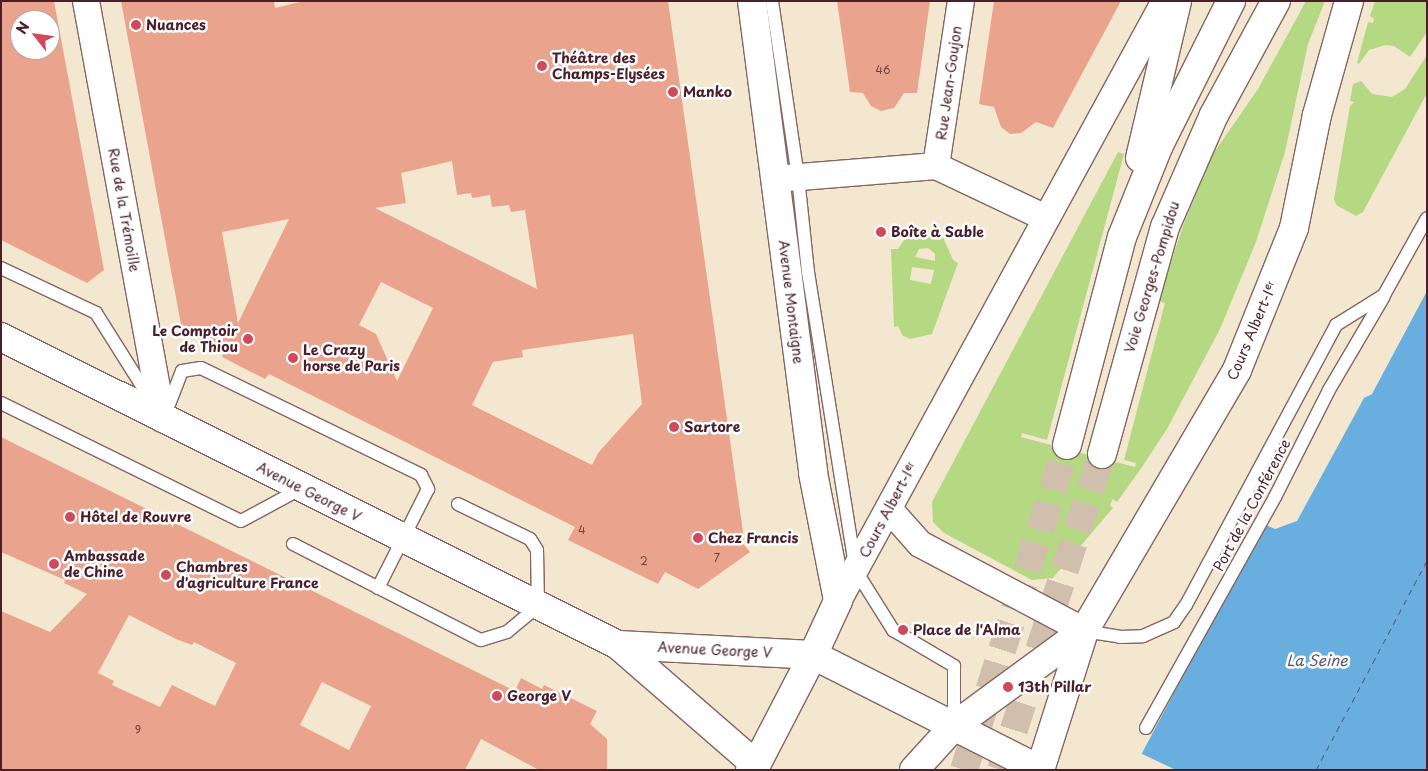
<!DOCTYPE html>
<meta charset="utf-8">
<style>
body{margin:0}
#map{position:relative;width:1428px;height:771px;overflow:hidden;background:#f3e7cf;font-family:"Playpen Sans",sans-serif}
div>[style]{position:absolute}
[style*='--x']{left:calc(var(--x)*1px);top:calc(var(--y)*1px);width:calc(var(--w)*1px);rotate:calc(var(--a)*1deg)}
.green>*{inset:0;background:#b4d982}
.water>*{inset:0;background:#68aede}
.pier>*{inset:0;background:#f3e7cf}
.ferry>*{height:1px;margin-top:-0.5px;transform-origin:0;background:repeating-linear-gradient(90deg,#565873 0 6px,transparent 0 11px)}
.building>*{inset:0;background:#eaa48e}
.primary-tunnel>*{height:28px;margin-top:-14px;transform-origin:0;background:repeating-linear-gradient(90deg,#d1bfae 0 28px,transparent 0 42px)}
.roads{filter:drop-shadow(1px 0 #856564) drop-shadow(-1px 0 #856564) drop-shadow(0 1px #856564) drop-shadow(0 -1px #856564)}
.service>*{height:12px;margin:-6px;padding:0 6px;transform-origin:6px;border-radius:6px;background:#fff}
.minor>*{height:26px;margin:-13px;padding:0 13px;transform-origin:13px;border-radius:13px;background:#fff}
.tertiary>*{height:28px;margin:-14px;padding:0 14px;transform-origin:14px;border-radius:14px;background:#fff}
.secondary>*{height:28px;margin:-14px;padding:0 14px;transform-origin:14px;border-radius:14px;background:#fff}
.primary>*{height:28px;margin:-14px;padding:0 14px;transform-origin:14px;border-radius:14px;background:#fff}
.dots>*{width:14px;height:14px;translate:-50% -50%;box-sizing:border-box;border:2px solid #fff;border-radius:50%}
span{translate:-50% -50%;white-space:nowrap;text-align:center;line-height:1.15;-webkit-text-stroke:5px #fff;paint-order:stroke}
.number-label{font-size:11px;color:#724044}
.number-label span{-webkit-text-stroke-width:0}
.poi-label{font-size:14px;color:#4a1f2b;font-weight:700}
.left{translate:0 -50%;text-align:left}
.right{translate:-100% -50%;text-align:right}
.street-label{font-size:14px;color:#4a1f2b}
.water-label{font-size:15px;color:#565873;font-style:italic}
.frame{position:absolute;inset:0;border:2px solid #4a1f2b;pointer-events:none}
.north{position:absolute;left:10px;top:10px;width:50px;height:50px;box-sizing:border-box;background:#fff;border:1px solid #b7a5aa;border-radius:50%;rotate:300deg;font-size:14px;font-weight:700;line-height:20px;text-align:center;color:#4a1f2b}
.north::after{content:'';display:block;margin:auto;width:18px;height:22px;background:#d1495b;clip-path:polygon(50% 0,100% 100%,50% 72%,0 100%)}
</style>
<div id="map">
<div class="green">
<div style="clip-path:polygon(1306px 1px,1325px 1px,1308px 44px,1285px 152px,1256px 242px,1220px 329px,1167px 429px,1142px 467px,1117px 502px,1113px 499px,1110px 505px,1113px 508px,1053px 578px,1032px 580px,944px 533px,933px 522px,932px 502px,1118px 152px,1124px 154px,1047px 440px,1022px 433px,1021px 437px,1135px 467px,1136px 463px,1124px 460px,1165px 303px,1158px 301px,1184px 223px,1213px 154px,1258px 89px)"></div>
<div style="clip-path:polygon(1375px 1px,1427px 1px,1427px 32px,1410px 57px,1394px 46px,1386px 45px,1369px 50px,1359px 64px,1357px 63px,1368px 22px,1373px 23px,1374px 19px,1370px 16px)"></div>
<div style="clip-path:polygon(1427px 55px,1427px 93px,1363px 212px,1356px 216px,1336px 205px,1334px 199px,1350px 106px,1354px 102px,1350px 101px,1353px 84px,1361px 81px,1372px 94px,1392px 97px,1405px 89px)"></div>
<div style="clip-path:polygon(evenodd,925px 228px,943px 237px,953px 260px,958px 263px,932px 334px,910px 339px,903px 336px,898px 326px,894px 327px,891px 249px,898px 249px,909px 233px,925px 228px,928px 248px,935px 254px,935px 261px,915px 257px,919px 249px,928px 248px,925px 228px,912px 267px,934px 270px,931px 284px,910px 280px,912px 267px)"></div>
</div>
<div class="water">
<div style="clip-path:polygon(1427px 291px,1427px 770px,1133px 770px,1264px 524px,1275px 529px,1297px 521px,1364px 398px,1372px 394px)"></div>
</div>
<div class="pier">
<div style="clip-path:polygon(1140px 753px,1176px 770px,1131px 770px)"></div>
</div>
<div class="ferry">
<div style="--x:1316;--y:770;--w:238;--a:-62.1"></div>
</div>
<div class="building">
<div style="clip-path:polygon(evenodd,1px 1px,54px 1px,104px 270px,87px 283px,1px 240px,1px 1px,20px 20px,50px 20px,50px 50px,20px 50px,20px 20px)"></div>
<div style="clip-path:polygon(evenodd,121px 1px,274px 1px,275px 8px,304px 1px,668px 1px,744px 539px,741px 541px,750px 552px,698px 589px,665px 572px,658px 584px,568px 540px,575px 527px,269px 374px,265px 379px,222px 357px,224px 352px,182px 330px,121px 1px,452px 161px,457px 195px,471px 193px,472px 198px,490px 195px,492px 207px,509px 205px,511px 212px,525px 210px,537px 289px,375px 208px,406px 203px,401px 173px,452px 161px,121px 1px,289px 219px,238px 323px,222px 232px,289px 219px,121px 1px,381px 282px,433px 308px,397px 381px,376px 334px,359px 325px,381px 282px,121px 1px,633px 334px,642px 404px,598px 453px,592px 465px,472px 405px,493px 362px,523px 357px,522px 350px,633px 334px)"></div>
<div style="clip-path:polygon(837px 1px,930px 1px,917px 93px,904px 93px,894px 108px,881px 111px,871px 106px,863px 93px,850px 92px)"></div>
<div style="clip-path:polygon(994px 1px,1121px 1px,1053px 128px,1036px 122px,1021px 133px,1010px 134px,1001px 127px,994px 107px,979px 104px)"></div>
<div style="clip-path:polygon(evenodd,1px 437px,515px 691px,521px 678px,542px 689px,544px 685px,597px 711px,590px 724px,607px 739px,607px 770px,539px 770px,481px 739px,465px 770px,1px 770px,1px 611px,50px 632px,87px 594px,64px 583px,65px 580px,1px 552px,1px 437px,129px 615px,176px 639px,192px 645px,194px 642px,236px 663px,215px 706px,172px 685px,160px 707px,112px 685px,114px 681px,98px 673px,129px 615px,1px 437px,322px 682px,371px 706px,349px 750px,300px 725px,322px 682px)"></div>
</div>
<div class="primary-tunnel">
<div style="--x:964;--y:770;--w:341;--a:-72.4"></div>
<div style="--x:1001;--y:770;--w:332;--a:-72.3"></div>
</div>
<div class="roads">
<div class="service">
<div style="--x:772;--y:1;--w:178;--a:81.6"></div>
<div style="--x:798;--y:177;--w:96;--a:84"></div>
<div style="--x:808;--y:272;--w:303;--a:80.9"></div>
<div style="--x:856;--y:571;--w:70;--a:57.9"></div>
<div style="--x:893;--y:630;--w:71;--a:30.5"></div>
<div style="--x:954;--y:666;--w:58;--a:90"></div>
<div style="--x:1;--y:268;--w:105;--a:25.3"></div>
<div style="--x:96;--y:313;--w:105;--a:57.8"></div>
<div style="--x:1;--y:403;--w:267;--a:26.2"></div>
<div style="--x:241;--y:521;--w:69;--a:-28.4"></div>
<div style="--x:166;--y:412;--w:44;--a:-68.7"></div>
<div style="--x:182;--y:371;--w:19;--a:-9"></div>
<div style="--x:201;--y:368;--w:245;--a:25.9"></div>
<div style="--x:421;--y:475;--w:16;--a:63"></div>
<div style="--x:428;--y:489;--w:111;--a:116.8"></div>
<div style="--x:293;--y:544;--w:211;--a:27.1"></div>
<div style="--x:481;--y:640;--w:27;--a:-17"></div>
<div style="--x:507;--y:632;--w:40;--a:-40"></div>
<div style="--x:538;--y:606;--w:56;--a:-91"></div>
<div style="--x:537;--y:550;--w:13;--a:-122"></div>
<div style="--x:530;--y:539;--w:80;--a:-154.1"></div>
<div style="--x:1084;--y:631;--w:36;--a:9"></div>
<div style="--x:1120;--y:637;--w:23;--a:-2"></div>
<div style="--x:1143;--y:636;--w:34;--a:-24"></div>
<div style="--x:1174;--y:622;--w:21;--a:-55"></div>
<div style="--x:1186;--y:605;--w:318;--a:-61.8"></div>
<div style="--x:1336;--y:325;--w:57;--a:-32"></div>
<div style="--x:1384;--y:295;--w:88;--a:-60.8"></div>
<div style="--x:1146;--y:728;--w:265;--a:-60.8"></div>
<div style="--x:1275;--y:497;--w:120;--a:-63.2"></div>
<div style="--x:1329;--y:390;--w:107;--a:-59.6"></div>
</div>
<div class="minor">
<div style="--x:86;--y:1;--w:425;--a:79.6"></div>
<div style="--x:936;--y:166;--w:167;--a:-81.4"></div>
<div style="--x:775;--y:179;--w:162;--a:-4.6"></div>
<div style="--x:936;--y:166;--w:122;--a:25.3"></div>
<div style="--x:889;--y:509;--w:47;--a:48.5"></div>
<div style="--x:920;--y:544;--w:186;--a:27.9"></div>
<div style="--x:838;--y:601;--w:683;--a:-61.41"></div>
</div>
<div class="tertiary">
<div style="--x:1;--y:337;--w:690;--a:26.53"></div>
<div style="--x:618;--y:645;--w:183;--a:41"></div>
<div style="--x:618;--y:645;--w:195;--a:2.9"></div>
<div style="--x:914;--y:770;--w:59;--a:-47.7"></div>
<div style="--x:954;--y:726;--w:161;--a:-36.2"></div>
<div style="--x:1040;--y:770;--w:146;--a:-72.4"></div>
<div style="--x:1084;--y:631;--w:303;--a:-59.6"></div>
<div style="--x:1237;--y:370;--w:153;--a:-68.1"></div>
<div style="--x:1294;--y:228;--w:115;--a:-78.5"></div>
<div style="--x:1317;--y:115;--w:118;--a:-74.3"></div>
</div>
<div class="secondary">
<div style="--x:752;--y:1;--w:476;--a:82.6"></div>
<div style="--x:813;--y:473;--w:130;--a:78.9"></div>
<div style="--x:838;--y:601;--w:60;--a:114.8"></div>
</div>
<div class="primary">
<div style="--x:1140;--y:158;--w:161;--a:-76.7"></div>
<div style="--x:1067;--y:445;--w:215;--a:-75.2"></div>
<div style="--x:1122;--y:237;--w:99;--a:-68.1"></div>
<div style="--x:1159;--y:145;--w:161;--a:-63.4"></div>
<div style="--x:1102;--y:454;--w:236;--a:-74.5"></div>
<div style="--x:1165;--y:227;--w:122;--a:-66.4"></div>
<div style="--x:1214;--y:115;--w:130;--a:-61.5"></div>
<div style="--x:750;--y:770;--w:8;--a:-40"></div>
<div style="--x:756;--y:765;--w:124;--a:-62.6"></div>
<div style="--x:813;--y:655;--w:255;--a:26.8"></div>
</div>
</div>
<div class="dots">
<div style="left:136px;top:25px;background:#d1495b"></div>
<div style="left:542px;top:66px;background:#d1495b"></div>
<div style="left:673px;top:92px;background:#d1495b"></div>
<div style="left:881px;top:232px;background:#d1495b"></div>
<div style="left:248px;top:339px;background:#d1495b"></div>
<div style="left:293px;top:358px;background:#d1495b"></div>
<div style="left:674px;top:427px;background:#d1495b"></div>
<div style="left:70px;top:517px;background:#d1495b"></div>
<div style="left:698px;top:538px;background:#d1495b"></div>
<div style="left:54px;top:564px;background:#d1495b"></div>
<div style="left:166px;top:575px;background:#d1495b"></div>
<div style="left:903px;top:630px;background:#d1495b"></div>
<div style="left:1008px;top:687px;background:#d1495b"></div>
<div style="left:497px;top:696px;background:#d1495b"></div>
</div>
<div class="number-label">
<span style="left:883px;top:70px">46</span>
<span style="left:582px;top:530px">4</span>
<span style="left:717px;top:558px">7</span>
<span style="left:644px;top:561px">2</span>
<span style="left:138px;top:730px">9</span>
</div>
<div class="poi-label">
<span class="left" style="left:146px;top:25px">Nuances</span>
<span class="left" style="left:552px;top:66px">Théâtre des<br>Champs-Elysées</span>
<span class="left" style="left:683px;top:92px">Manko</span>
<span class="left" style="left:891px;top:232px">Boîte à Sable</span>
<span class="right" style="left:238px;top:339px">Le Comptoir<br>de Thiou</span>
<span class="left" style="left:303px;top:358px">Le Crazy<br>horse de Paris</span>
<span class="left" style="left:684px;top:427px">Sartore</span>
<span class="left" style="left:80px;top:517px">Hôtel de Rouvre</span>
<span class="left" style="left:708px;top:538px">Chez Francis</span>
<span class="left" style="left:64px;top:564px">Ambassade<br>de Chine</span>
<span class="left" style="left:176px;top:575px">Chambres<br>d'agriculture France</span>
<span class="left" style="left:913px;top:630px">Place de l'Alma</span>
<span class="left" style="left:1018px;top:687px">13th Pillar</span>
<span class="left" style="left:507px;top:696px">George V</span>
</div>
<div class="street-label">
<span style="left:949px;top:83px;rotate:-82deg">Rue Jean-Goujon</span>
<span style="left:124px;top:210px;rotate:80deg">Rue de la Trémoille</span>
<span style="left:1152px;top:277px;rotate:-73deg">Voie Georges-Pompidou</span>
<span style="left:791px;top:302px;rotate:83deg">Avenue Montaigne</span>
<span style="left:1252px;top:331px;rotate:-67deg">Cours Albert-Iᵉʳ</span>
<span style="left:309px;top:492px;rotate:27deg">Avenue George V</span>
<span style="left:1252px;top:505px;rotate:-62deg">Port de la Conférence</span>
<span style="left:888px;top:510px;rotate:-62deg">Cours Albert-Iᵉʳ</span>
<span style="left:715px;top:650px;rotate:3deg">Avenue George V</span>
</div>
<div class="water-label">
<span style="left:1317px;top:660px">La Seine</span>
</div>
<div class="frame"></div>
<div class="north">N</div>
</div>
